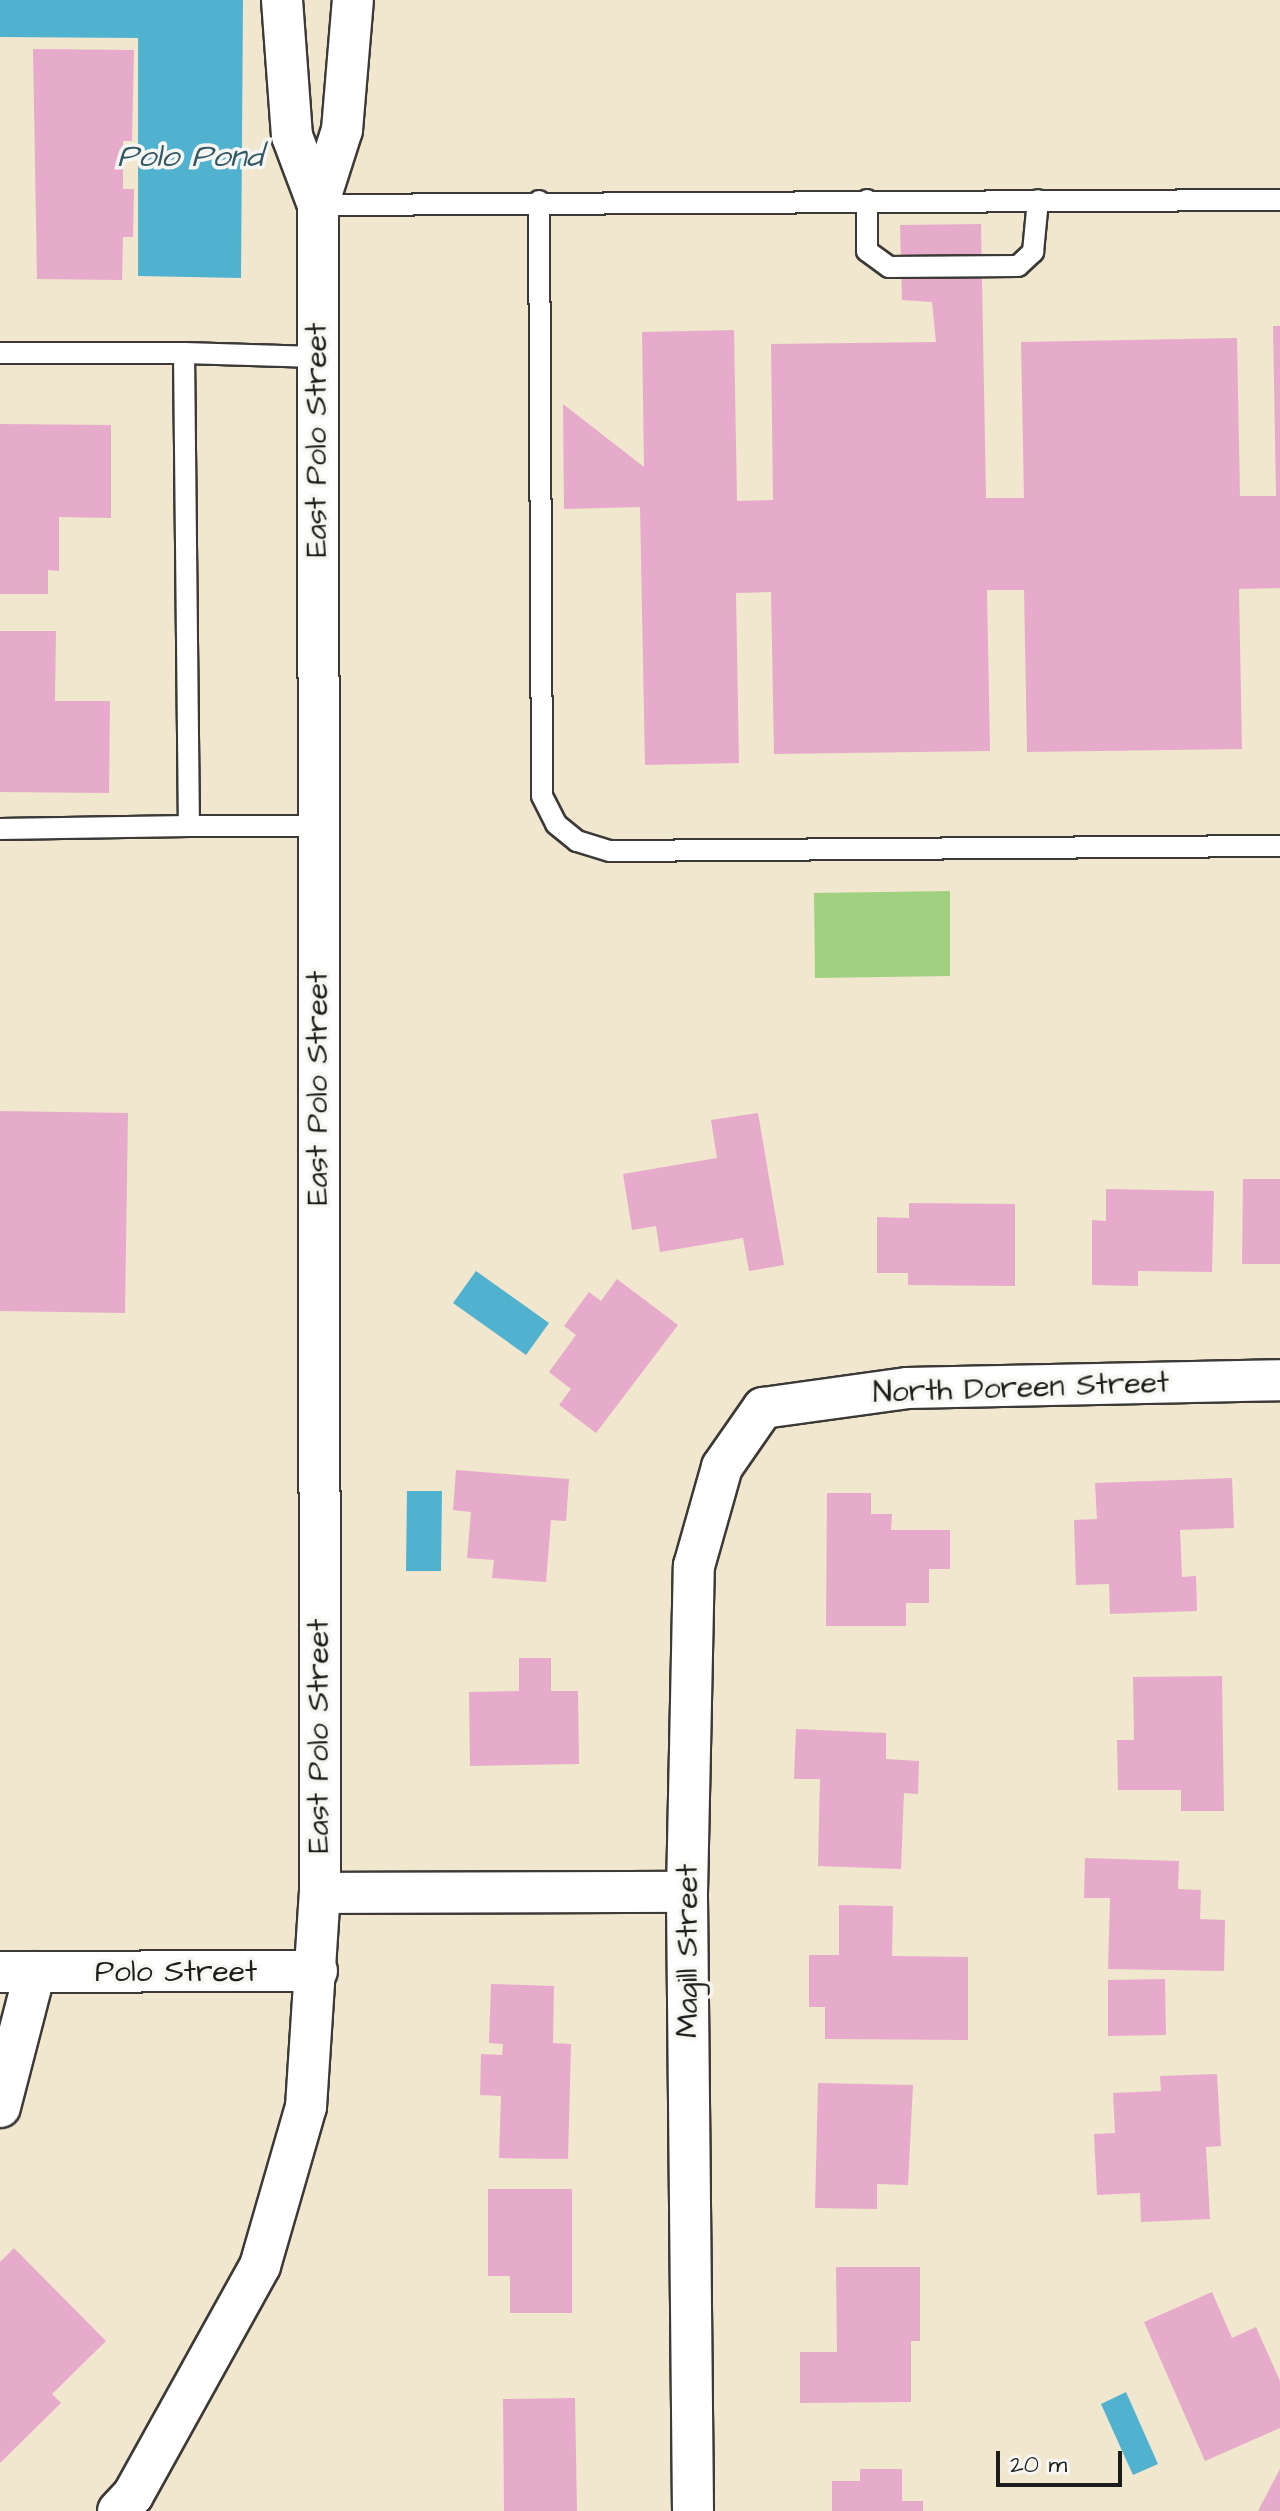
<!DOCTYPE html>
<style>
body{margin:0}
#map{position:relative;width:1280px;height:2511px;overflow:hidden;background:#f1e6ce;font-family:"Architects Daughter",sans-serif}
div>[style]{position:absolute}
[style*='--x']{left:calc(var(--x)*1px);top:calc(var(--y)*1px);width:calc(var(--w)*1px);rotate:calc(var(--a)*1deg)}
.green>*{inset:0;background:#a1d180}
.water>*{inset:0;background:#51b2d0}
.building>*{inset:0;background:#e6abcb}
.roads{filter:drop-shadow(2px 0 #3c3a37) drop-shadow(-2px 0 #3c3a37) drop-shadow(0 2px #3c3a37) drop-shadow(0 -2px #3c3a37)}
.lane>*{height:20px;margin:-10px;padding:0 10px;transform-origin:10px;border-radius:10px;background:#fff}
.street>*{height:40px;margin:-20px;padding:0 20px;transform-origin:20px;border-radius:20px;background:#fff}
span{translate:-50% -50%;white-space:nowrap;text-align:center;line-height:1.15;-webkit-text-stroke:7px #f6f6f2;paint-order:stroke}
.street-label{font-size:30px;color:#1c1c1c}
.water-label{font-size:32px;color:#315864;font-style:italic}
.scale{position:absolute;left:996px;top:2451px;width:126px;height:36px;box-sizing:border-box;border:4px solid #1c1c1c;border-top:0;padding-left:10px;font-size:24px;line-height:28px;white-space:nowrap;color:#1c1c1c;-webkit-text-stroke:6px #f6f6f2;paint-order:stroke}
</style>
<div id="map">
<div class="green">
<div style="clip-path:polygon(950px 891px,950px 976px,815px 978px,814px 893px)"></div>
</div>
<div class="water">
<div style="clip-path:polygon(0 0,243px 0,241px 278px,138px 276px,138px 38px,0 37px)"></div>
<div style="clip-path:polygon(476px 1271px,549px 1323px,526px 1355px,453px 1303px)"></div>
<div style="clip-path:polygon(407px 1491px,442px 1491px,441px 1571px,406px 1571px)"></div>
<div style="clip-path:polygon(1126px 2392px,1158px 2464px,1133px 2475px,1101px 2404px)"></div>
</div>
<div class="building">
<div style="clip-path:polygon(33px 49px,134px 50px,132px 141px,123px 141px,123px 189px,134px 189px,133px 237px,123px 237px,122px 280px,37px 279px)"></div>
<div style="clip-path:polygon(981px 224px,986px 498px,1024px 498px,1021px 342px,1237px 338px,1240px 496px,1276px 496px,1273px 326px,1280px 326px,1280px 588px,1239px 589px,1242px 749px,1027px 752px,1024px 590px,987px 590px,990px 751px,774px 754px,771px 592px,736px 593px,739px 763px,645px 765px,640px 507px,564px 509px,563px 404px,644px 467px,642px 332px,734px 330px,737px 501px,773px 500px,771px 344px,936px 342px,932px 302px,902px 300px,900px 225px)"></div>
<div style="clip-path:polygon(0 424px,111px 425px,111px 518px,59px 517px,59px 571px,48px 570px,48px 594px,0 594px)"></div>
<div style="clip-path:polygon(0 631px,56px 631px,55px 701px,110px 701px,109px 793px,0 792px)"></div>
<div style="clip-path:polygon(0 1111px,128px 1113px,125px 1313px,0 1311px)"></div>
<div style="clip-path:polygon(758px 1113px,784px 1265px,749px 1271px,743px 1238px,660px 1252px,656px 1226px,632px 1230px,623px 1174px,717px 1158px,711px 1120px)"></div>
<div style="clip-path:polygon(1243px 1179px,1280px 1179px,1280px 1264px,1242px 1264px)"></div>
<div style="clip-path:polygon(1106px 1189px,1214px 1191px,1212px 1272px,1138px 1271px,1138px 1286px,1092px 1285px,1092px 1220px,1106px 1221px)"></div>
<div style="clip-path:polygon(909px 1203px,1015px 1204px,1015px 1286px,908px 1285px,908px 1273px,877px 1273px,877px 1217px,909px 1218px)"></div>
<div style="clip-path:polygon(617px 1279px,678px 1325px,596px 1433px,559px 1405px,571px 1389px,549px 1372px,576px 1335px,564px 1326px,589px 1292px,601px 1301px)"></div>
<div style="clip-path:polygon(456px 1470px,569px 1479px,566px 1521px,551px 1520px,546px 1582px,492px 1578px,494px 1560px,467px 1558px,471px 1512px,453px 1510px)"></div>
<div style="clip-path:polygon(1232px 1478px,1234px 1528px,1180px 1530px,1182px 1577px,1196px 1576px,1197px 1611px,1110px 1614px,1109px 1584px,1076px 1585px,1074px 1520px,1097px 1519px,1095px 1483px)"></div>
<div style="clip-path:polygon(827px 1493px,871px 1493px,871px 1514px,892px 1514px,891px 1530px,950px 1530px,950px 1569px,929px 1569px,929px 1603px,906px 1603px,906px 1626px,826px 1626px)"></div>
<div style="clip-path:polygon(519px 1658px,551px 1658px,551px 1691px,578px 1691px,579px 1764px,470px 1766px,469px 1692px,519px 1691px)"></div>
<div style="clip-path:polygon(1222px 1676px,1224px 1811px,1181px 1811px,1181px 1790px,1118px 1790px,1117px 1740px,1134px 1740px,1133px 1677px)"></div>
<div style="clip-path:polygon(796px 1729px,886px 1733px,886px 1759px,919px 1761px,918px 1794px,904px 1793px,901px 1869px,818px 1866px,820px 1779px,794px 1779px)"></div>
<div style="clip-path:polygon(1085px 1858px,1179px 1861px,1178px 1889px,1201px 1890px,1200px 1919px,1225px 1920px,1224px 1971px,1108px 1969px,1110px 1898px,1084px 1898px)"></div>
<div style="clip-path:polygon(839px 1905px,893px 1906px,892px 1956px,968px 1957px,968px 2040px,825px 2039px,825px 2007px,809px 2007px,809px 1955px,839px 1955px)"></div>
<div style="clip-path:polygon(1165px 1979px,1166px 2035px,1108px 2036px,1108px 1980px)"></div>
<div style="clip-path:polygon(491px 1984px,554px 1986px,553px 2043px,571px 2044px,568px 2159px,499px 2158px,501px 2096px,480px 2095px,481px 2054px,502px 2055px,503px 2044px,489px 2043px)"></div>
<div style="clip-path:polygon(1217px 2074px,1221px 2146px,1206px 2147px,1210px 2219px,1141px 2222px,1140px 2193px,1097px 2195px,1094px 2134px,1115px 2133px,1113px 2093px,1161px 2091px,1160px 2076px)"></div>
<div style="clip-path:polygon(818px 2083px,913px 2085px,908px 2185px,877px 2184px,877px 2209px,815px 2208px)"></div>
<div style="clip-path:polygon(488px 2189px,572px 2189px,572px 2313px,510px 2313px,510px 2276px,488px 2276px)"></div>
<div style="clip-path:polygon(14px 2248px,106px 2341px,52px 2394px,61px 2403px,0 2463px,0 2262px)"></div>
<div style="clip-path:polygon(836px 2267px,920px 2267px,920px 2341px,911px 2341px,911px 2402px,800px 2403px,800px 2352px,837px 2352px)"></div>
<div style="clip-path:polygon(1212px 2292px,1232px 2338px,1256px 2327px,1280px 2381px,1280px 2428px,1205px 2461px,1144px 2322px)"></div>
<div style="clip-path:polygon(575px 2398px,577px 2511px,504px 2511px,503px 2399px)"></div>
<div style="clip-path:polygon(860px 2469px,902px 2469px,902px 2501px,923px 2501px,923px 2511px,832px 2511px,832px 2481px,860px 2481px)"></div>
<div style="clip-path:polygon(1280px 2469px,1280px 2511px,1258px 2511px)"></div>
</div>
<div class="roads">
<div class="lane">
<div style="--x:867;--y:200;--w:51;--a:90"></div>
<div style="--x:867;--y:251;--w:27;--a:36"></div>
<div style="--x:889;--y:267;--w:129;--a:-0.4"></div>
<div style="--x:1018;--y:266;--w:21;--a:-43"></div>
<div style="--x:1033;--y:252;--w:52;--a:-84.5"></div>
<div style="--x:539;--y:201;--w:595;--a:89.71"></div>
<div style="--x:542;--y:796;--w:31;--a:63"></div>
<div style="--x:556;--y:824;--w:27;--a:39"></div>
<div style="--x:577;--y:841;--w:34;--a:17"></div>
<div style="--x:610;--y:851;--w:670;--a:-0.43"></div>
<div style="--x:318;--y:205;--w:962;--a:-0.3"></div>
<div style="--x:0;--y:353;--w:184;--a:0"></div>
<div style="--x:316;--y:357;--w:132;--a:-178.3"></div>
<div style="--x:184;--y:353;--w:473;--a:89.4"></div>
<div style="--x:189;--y:826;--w:128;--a:0"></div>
<div style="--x:0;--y:829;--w:189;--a:-0.9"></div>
</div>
<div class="street">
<div style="--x:282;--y:0;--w:136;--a:85.8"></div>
<div style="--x:292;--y:136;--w:74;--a:69.4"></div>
<div style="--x:320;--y:1893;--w:367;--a:-0.2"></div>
<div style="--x:0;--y:1972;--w:317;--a:-0.2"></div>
<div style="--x:0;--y:2107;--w:139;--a:-75.5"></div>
<div style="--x:118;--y:2511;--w:22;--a:-47"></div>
<div style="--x:133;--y:2495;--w:262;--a:-61"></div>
<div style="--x:260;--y:2266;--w:166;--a:-73.9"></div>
<div style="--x:306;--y:2107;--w:214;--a:-86.3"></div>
<div style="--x:320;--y:1893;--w:1688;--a:-90.07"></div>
<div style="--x:318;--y:205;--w:79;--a:-72.3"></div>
<div style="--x:342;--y:130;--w:130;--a:-85.2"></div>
<div style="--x:693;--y:2511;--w:619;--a:-90.56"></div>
<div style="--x:687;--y:1892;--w:326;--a:-88.8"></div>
<div style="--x:694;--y:1566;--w:103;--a:-74.2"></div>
<div style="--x:722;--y:1467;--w:72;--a:-55.2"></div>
<div style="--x:763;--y:1408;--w:145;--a:-7.9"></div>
<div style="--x:907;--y:1388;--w:373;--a:-1.2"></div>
</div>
</div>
<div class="street-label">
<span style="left:317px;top:440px;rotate:-90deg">East Polo Street</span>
<span style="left:318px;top:1088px;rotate:-90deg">East Polo Street</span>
<span style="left:1021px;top:1388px;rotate:-2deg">North Doreen Street</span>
<span style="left:319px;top:1736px;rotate:-90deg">East Polo Street</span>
<span style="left:688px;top:1951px;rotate:-90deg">Magill Street</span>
<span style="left:176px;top:1972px">Polo Street</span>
</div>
<div class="water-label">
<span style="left:190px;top:157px">Polo Pond</span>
</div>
<div class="scale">20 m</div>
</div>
